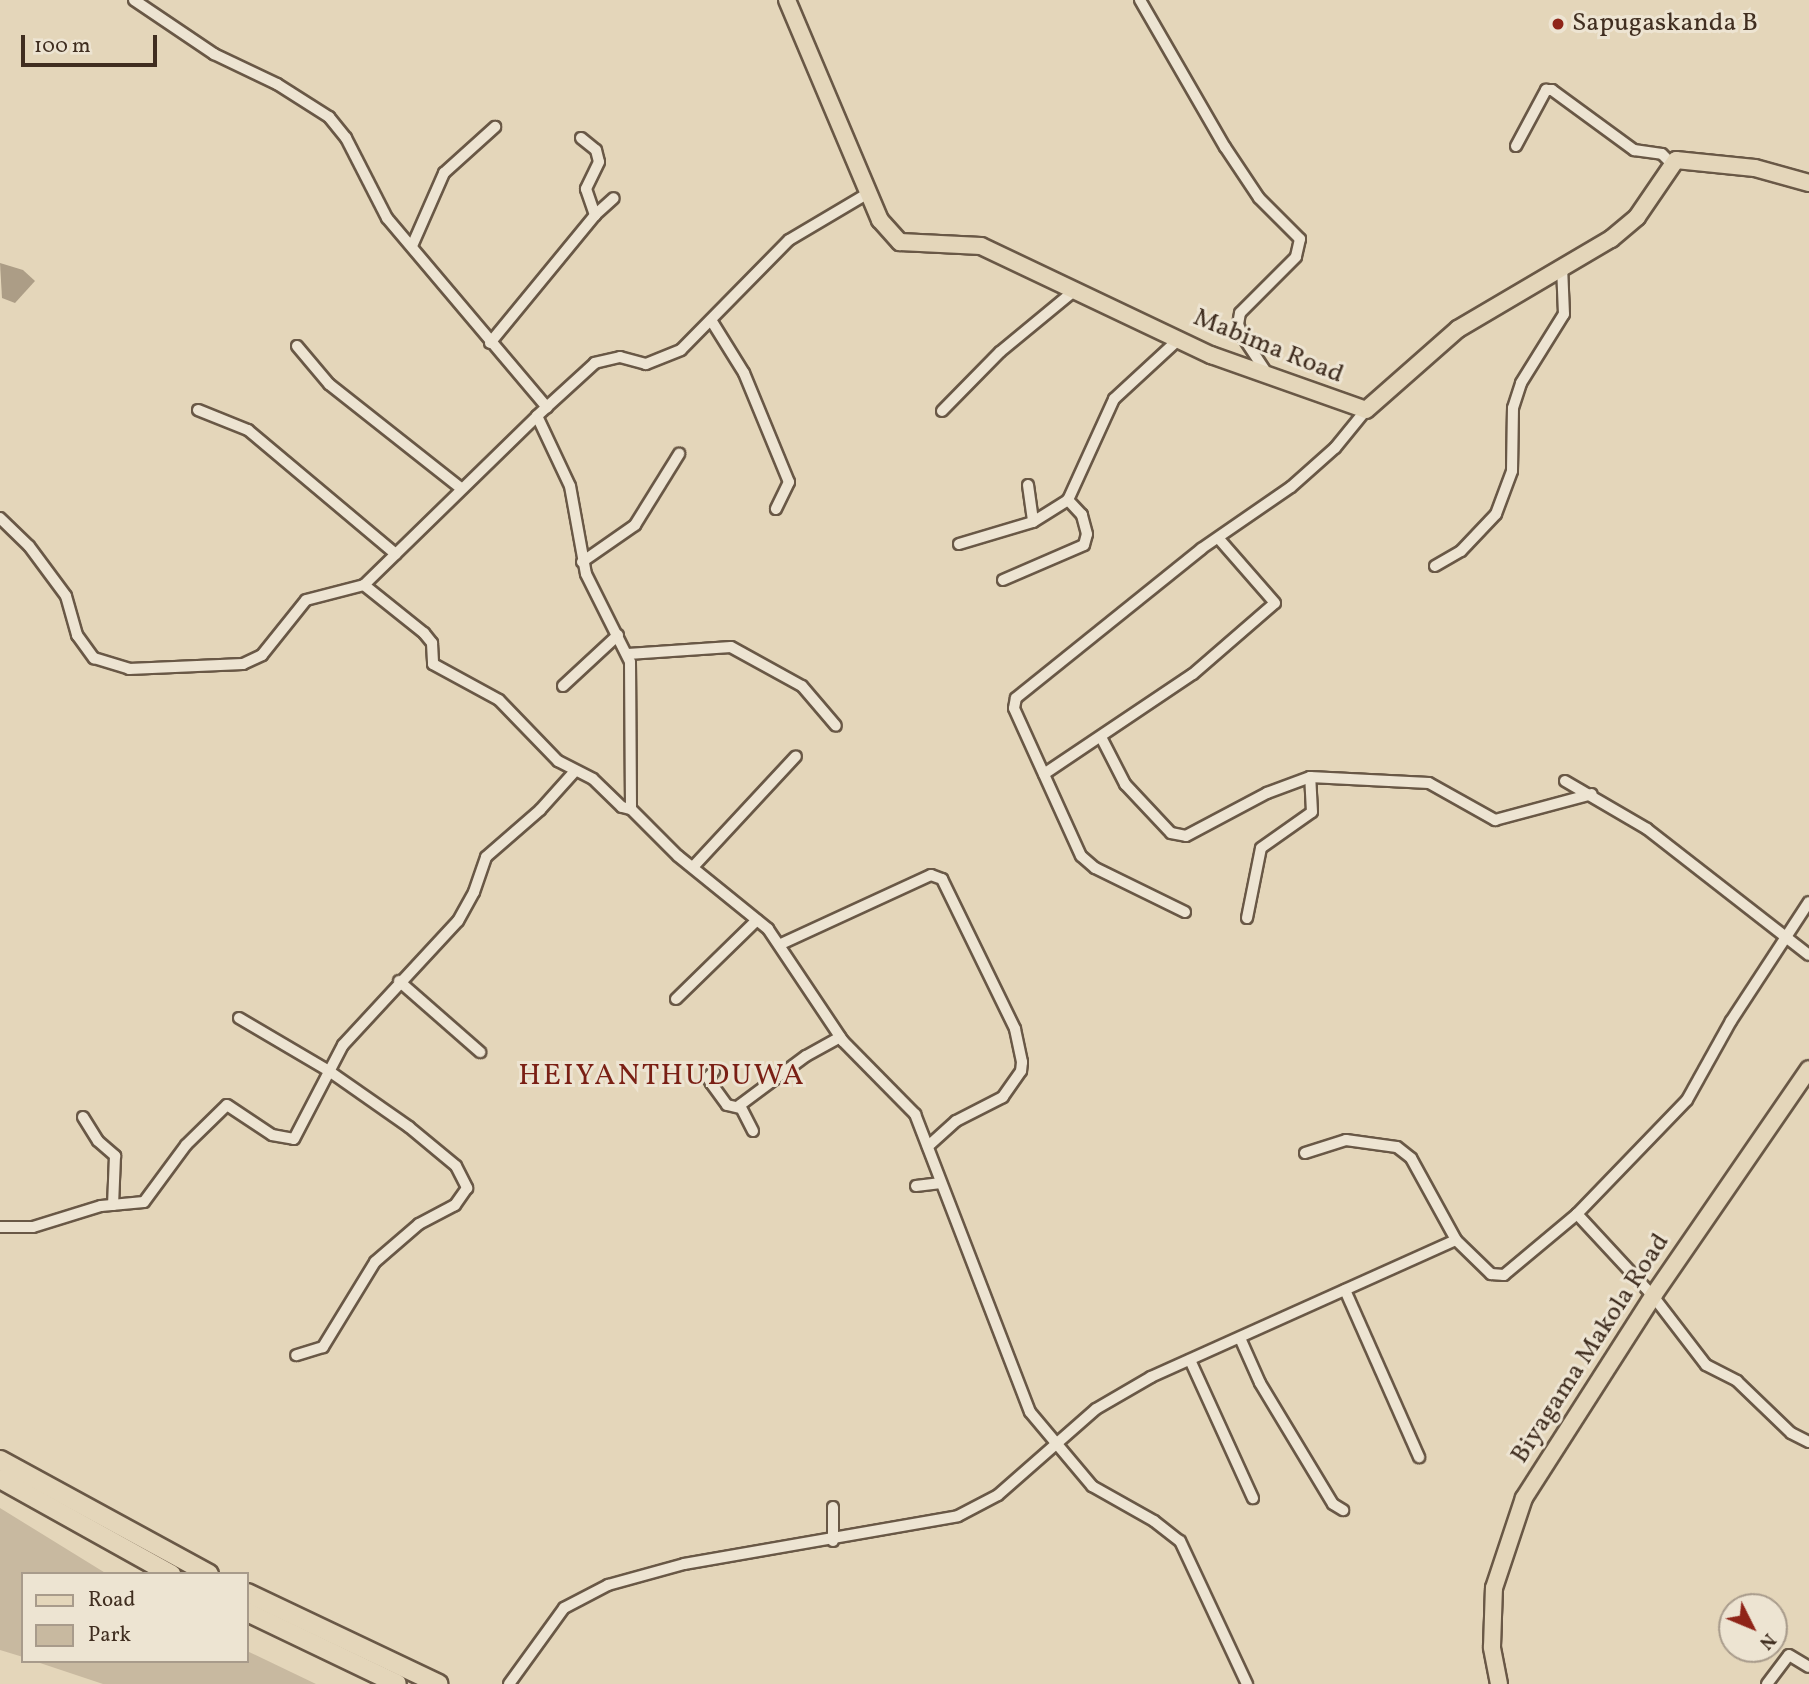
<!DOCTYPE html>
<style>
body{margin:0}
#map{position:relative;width:1809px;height:1684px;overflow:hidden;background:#e4d6ba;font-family:Vollkorn,serif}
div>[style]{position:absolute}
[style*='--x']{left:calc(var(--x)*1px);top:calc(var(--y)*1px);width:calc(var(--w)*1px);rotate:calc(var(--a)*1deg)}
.green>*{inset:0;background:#c8b9a0}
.water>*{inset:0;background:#ac9d86}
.roads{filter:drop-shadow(2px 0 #695846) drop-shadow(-2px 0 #695846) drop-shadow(0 2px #695846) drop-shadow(0 -2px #695846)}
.street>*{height:10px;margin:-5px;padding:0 5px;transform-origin:5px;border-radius:5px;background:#ede4d2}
.primary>*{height:16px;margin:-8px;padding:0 8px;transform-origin:8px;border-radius:8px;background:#e4d6ba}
.highway>*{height:18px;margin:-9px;padding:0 9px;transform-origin:9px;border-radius:9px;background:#e4d6ba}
.dots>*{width:19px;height:19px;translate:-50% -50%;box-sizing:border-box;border:4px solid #ede4d2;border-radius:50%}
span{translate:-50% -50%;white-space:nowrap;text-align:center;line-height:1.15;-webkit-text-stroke:6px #ede4d2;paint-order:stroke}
.poi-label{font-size:26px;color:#402e20}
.left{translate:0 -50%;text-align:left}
.street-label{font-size:26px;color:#402e20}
.quarter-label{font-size:30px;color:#7a1f14;letter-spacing:2px}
.legend{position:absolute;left:21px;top:1572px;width:228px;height:91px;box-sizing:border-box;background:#ede4d2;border:2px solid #a89b8b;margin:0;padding:9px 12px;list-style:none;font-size:21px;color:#402e20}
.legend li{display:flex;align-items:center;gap:14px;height:35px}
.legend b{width:35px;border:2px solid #a89b8b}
.north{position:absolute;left:1718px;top:1593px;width:70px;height:70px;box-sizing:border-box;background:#ede4d2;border:2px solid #a89b8b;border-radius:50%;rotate:133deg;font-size:19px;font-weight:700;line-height:28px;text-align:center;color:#402e20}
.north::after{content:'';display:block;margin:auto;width:24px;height:32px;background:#8f2418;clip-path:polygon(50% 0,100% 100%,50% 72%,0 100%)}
.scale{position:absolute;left:21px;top:35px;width:136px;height:32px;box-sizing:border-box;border:4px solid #402e20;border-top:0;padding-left:9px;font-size:21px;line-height:24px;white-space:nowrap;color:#402e20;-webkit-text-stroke:5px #ede4d2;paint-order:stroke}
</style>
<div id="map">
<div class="green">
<div style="clip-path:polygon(0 1508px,107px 1574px,23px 1574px,23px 1657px,0 1650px)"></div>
<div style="clip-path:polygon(247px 1651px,316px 1684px,103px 1684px,34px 1661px,247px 1661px)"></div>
</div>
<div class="water">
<div style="clip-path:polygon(0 263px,23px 270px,35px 281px,15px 303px,2px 298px)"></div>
</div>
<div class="roads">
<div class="street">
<div style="--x:134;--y:0;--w:97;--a:34"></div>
<div style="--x:214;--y:54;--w:70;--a:25.5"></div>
<div style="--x:277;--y:84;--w:62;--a:32.4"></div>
<div style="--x:329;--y:117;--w:27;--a:51"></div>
<div style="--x:346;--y:138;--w:90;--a:62.9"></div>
<div style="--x:387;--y:218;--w:248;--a:49.8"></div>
<div style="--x:1140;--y:0;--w:170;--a:60"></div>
<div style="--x:1225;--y:147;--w:61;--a:56.3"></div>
<div style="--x:1259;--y:198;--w:58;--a:45"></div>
<div style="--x:1300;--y:239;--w:18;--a:103"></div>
<div style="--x:1296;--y:257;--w:79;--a:135"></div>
<div style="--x:1240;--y:313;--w:11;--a:100"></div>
<div style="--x:1238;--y:324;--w:14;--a:69"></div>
<div style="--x:1243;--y:337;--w:45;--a:56.7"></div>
<div style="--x:581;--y:138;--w:19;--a:39"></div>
<div style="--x:596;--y:150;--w:12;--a:76"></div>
<div style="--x:599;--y:162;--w:30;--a:116"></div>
<div style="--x:586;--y:189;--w:28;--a:71"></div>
<div style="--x:595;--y:215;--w:25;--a:-42"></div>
<div style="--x:1516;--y:146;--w:64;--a:-61.8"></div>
<div style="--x:1546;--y:90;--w:6;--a:0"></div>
<div style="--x:1552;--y:90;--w:102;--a:36.2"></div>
<div style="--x:1634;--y:150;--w:28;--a:8"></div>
<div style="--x:1662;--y:154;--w:13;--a:45"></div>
<div style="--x:870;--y:192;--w:94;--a:149.3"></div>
<div style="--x:789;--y:240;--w:154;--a:134.5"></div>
<div style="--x:681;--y:350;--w:38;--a:158"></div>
<div style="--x:646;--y:364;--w:27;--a:-165"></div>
<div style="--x:620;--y:357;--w:26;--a:167"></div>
<div style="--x:595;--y:363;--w:79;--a:137.6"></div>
<div style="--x:537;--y:416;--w:77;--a:64.8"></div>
<div style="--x:570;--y:486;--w:89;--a:79.7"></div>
<div style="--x:586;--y:574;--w:98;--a:63.4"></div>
<div style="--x:630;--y:662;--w:147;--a:89.6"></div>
<div style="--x:631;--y:809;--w:66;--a:45"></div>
<div style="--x:678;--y:856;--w:116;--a:39"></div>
<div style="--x:768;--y:929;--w:135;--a:56.2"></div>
<div style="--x:843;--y:1041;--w:103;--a:45.4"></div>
<div style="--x:915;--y:1114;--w:319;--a:68.9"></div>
<div style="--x:1030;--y:1412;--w:97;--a:50"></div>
<div style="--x:1092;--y:1486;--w:71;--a:29.4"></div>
<div style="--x:1154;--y:1521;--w:33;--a:38"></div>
<div style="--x:1180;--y:1541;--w:158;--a:64.9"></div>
<div style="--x:412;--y:246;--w:80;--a:-66.3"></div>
<div style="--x:444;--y:173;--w:69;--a:-42"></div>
<div style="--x:711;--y:320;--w:62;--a:58.1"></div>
<div style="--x:744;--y:373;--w:118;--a:67.6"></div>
<div style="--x:789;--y:482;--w:30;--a:116"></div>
<div style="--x:490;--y:343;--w:166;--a:-50.6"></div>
<div style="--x:297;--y:346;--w:50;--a:49.9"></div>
<div style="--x:329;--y:384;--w:169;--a:38.3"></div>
<div style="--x:198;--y:410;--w:54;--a:21.8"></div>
<div style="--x:248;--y:430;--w:193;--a:40"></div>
<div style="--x:942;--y:411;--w:83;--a:-45.5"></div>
<div style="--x:1000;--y:352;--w:96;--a:-39.5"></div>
<div style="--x:1028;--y:485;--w:37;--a:82"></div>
<div style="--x:0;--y:518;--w:40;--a:44"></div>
<div style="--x:29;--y:546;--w:62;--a:53.5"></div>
<div style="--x:66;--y:596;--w:41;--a:74.2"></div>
<div style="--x:77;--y:635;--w:29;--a:54"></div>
<div style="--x:94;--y:658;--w:37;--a:17"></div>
<div style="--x:129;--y:669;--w:114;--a:-2.5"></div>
<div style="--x:243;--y:664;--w:21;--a:-25"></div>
<div style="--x:262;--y:655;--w:70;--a:-51.3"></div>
<div style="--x:306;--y:600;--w:60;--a:-14.5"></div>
<div style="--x:364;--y:585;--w:242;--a:-44.3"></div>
<div style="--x:959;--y:544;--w:77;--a:-16.6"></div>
<div style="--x:1033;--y:522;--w:41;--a:-32.2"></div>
<div style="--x:1068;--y:500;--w:111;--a:-65.5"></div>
<div style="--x:1114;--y:399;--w:90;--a:-42.7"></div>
<div style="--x:582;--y:562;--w:65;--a:-34.9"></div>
<div style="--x:635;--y:525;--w:84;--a:-58.2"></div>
<div style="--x:1435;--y:566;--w:30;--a:-30"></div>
<div style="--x:1461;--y:551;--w:51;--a:-46.6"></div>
<div style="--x:1496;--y:514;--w:46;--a:-69.6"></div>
<div style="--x:1512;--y:471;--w:63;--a:-89.1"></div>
<div style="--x:1513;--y:408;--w:26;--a:-72"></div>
<div style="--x:1521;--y:383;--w:81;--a:-58.1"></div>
<div style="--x:1564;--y:314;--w:47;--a:-92.4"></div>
<div style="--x:1003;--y:580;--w:88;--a:-23.4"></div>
<div style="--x:1084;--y:545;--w:11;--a:-75"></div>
<div style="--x:1087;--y:534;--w:20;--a:-105"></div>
<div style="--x:1082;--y:515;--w:21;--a:-133"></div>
<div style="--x:364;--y:585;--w:77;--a:38.7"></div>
<div style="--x:424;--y:633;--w:13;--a:51"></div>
<div style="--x:432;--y:643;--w:21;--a:87"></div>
<div style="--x:433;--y:664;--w:75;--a:28.6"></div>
<div style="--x:499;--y:700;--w:85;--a:46"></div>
<div style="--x:558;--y:761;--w:39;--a:27"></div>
<div style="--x:593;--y:779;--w:40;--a:44"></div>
<div style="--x:622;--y:807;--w:9;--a:13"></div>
<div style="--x:628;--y:654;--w:103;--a:-3.9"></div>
<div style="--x:731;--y:647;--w:81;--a:28.8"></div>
<div style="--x:802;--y:686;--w:52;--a:49.6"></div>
<div style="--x:563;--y:686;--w:75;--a:-42.8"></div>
<div style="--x:1102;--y:739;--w:51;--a:62.9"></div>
<div style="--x:1125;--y:784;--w:67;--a:46.8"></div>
<div style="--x:1171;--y:833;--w:15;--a:11"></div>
<div style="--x:1186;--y:836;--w:92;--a:-28"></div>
<div style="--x:1267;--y:793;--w:46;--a:-20.4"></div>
<div style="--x:1310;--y:777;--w:119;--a:2.9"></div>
<div style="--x:1429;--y:783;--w:76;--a:29.3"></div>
<div style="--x:1495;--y:820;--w:100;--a:-15"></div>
<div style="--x:1044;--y:774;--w:179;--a:-33.9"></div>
<div style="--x:1193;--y:674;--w:108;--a:-40.9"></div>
<div style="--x:1275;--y:603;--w:84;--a:-131.1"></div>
<div style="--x:1565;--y:781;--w:95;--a:30.3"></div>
<div style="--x:1647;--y:829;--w:205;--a:37.9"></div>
<div style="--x:693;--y:867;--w:151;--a:-47.1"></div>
<div style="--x:1185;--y:912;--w:100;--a:-153.9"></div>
<div style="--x:1095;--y:868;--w:18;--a:-139"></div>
<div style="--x:1081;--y:856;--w:162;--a:-114.4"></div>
<div style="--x:1014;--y:708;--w:10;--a:-79"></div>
<div style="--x:1016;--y:698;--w:238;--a:-38.8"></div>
<div style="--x:1201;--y:549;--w:109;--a:-34.6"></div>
<div style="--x:1291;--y:487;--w:59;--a:-41.6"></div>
<div style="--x:1335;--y:448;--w:49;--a:-50.8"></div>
<div style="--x:1247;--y:918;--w:71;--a:-78.7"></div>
<div style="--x:1261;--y:848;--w:62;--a:-35.2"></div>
<div style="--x:1312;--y:812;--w:35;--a:-93"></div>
<div style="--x:781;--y:944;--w:165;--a:-24.7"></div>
<div style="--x:931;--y:875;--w:12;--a:20"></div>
<div style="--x:942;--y:879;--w:167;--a:64"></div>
<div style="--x:1015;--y:1029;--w:34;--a:78"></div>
<div style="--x:1022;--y:1062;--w:9;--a:96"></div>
<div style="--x:1021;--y:1071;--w:32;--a:125"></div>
<div style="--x:1003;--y:1097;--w:53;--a:152.9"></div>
<div style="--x:956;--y:1121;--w:38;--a:138"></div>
<div style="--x:399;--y:981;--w:108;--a:41.2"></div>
<div style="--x:676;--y:999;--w:113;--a:-44.3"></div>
<div style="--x:239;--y:1018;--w:104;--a:30.5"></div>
<div style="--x:329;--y:1071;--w:98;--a:35"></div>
<div style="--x:409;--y:1127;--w:61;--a:39.7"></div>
<div style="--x:456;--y:1166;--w:25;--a:63"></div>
<div style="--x:467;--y:1188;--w:21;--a:125"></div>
<div style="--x:455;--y:1205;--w:41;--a:152.2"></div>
<div style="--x:419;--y:1224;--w:58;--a:139.2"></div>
<div style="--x:375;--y:1262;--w:100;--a:121.5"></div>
<div style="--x:323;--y:1347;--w:28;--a:163"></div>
<div style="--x:714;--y:1071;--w:9;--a:131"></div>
<div style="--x:708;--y:1078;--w:6;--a:59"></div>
<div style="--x:711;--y:1083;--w:27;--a:54"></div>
<div style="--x:727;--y:1105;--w:13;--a:13"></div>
<div style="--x:83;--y:1117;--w:28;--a:58"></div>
<div style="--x:98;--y:1141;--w:23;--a:41"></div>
<div style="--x:115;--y:1156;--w:49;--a:92.3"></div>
<div style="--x:753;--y:1131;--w:29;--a:-117"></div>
<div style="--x:740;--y:1105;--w:82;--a:-36.6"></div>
<div style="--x:806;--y:1056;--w:39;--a:-29"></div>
<div style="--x:1305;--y:1153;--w:43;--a:-17.6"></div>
<div style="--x:1346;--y:1140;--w:51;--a:7.8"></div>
<div style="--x:1397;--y:1147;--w:18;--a:38"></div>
<div style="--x:1411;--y:1158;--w:94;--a:61.2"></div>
<div style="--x:1456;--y:1240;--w:49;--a:44.2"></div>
<div style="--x:1491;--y:1274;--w:13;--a:4"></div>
<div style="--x:1504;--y:1275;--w:95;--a:-39.9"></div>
<div style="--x:1577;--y:1214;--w:158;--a:-46"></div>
<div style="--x:1687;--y:1100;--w:90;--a:-60.9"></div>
<div style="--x:1731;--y:1021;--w:142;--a:-56.8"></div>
<div style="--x:916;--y:1186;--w:25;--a:-7"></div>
<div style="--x:1577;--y:1214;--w:112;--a:47.2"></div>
<div style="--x:1653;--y:1296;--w:87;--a:52.5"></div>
<div style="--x:1706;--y:1365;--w:35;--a:27"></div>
<div style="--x:1737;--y:1381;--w:75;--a:43.9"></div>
<div style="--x:1791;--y:1433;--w:20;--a:27"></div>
<div style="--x:0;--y:1227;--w:33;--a:0"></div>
<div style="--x:33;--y:1227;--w:71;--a:-17.2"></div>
<div style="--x:101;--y:1206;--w:43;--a:-5.3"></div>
<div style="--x:144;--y:1202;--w:71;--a:-53.6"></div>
<div style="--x:186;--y:1145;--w:57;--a:-44.3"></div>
<div style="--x:227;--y:1105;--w:54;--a:33.7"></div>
<div style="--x:272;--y:1135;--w:22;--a:10"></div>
<div style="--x:294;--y:1139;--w:106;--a:-62.5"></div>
<div style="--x:343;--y:1045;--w:169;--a:-47.2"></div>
<div style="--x:458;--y:921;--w:33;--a:-61"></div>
<div style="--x:474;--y:892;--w:37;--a:-71"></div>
<div style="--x:486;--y:857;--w:72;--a:-41"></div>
<div style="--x:540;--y:810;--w:52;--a:-48.1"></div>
<div style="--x:1345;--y:1290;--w:183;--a:66.1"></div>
<div style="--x:1240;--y:1338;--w:49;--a:66"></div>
<div style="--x:1260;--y:1383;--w:141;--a:58.9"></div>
<div style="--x:1333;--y:1504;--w:12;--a:31"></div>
<div style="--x:1190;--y:1360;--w:152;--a:65.5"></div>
<div style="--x:833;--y:1541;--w:34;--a:-90"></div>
<div style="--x:509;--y:1684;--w:94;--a:-54.1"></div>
<div style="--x:564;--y:1608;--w:50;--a:-27.6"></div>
<div style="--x:608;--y:1585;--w:79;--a:-15.4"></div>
<div style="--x:684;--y:1564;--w:278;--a:-9.9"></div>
<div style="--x:958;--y:1516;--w:45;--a:-27.7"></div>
<div style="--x:998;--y:1495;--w:130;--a:-41.3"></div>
<div style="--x:1096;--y:1409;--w:64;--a:-30.2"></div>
<div style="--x:1151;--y:1377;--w:334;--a:-24.2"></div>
<div style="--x:1767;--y:1684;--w:36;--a:-53"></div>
<div style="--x:1789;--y:1655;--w:23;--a:31"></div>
</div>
<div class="primary">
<div style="--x:787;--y:0;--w:239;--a:67.1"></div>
<div style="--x:880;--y:220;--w:30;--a:48"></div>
<div style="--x:900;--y:242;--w:81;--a:2.8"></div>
<div style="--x:981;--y:246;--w:255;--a:25.4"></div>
<div style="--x:1211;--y:355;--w:164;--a:19.5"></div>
<div style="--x:1366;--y:410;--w:123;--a:-41.4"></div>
<div style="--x:1458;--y:329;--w:178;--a:-30.5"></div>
<div style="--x:1611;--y:239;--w:34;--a:-40"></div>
<div style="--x:1637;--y:217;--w:69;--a:-55.6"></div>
<div style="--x:1676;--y:160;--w:79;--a:5.8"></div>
<div style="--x:1755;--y:168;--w:56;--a:15.5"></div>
<div style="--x:1499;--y:1684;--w:38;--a:-101"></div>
<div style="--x:1492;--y:1647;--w:59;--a:-88.1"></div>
<div style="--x:1494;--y:1588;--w:95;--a:-71.6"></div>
<div style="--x:1524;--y:1498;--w:240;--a:-57.4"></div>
<div style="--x:1653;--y:1296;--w:275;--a:-55.5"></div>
</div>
<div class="highway">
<div style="--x:0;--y:1460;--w:238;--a:28.6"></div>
<div style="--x:0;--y:1479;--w:196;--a:29.1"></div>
<div style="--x:247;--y:1593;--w:212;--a:25.4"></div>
<div style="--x:247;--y:1612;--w:166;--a:25.6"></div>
</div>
</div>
<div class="dots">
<div style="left:1558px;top:24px;background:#8f2418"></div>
</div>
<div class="poi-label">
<span class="left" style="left:1572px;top:24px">Sapugaskanda B</span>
</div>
<div class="street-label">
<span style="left:1268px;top:347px;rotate:22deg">Mabima Road</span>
<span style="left:1591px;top:1349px;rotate:-57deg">Biyagama Makola Road</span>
</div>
<div class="quarter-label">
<span style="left:662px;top:1076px">HEIYANTHUDUWA</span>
</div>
<ul class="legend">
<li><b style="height:9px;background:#e4d6ba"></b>Road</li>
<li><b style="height:19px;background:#c8b9a0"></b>Park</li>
</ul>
<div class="north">N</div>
<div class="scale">100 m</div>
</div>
